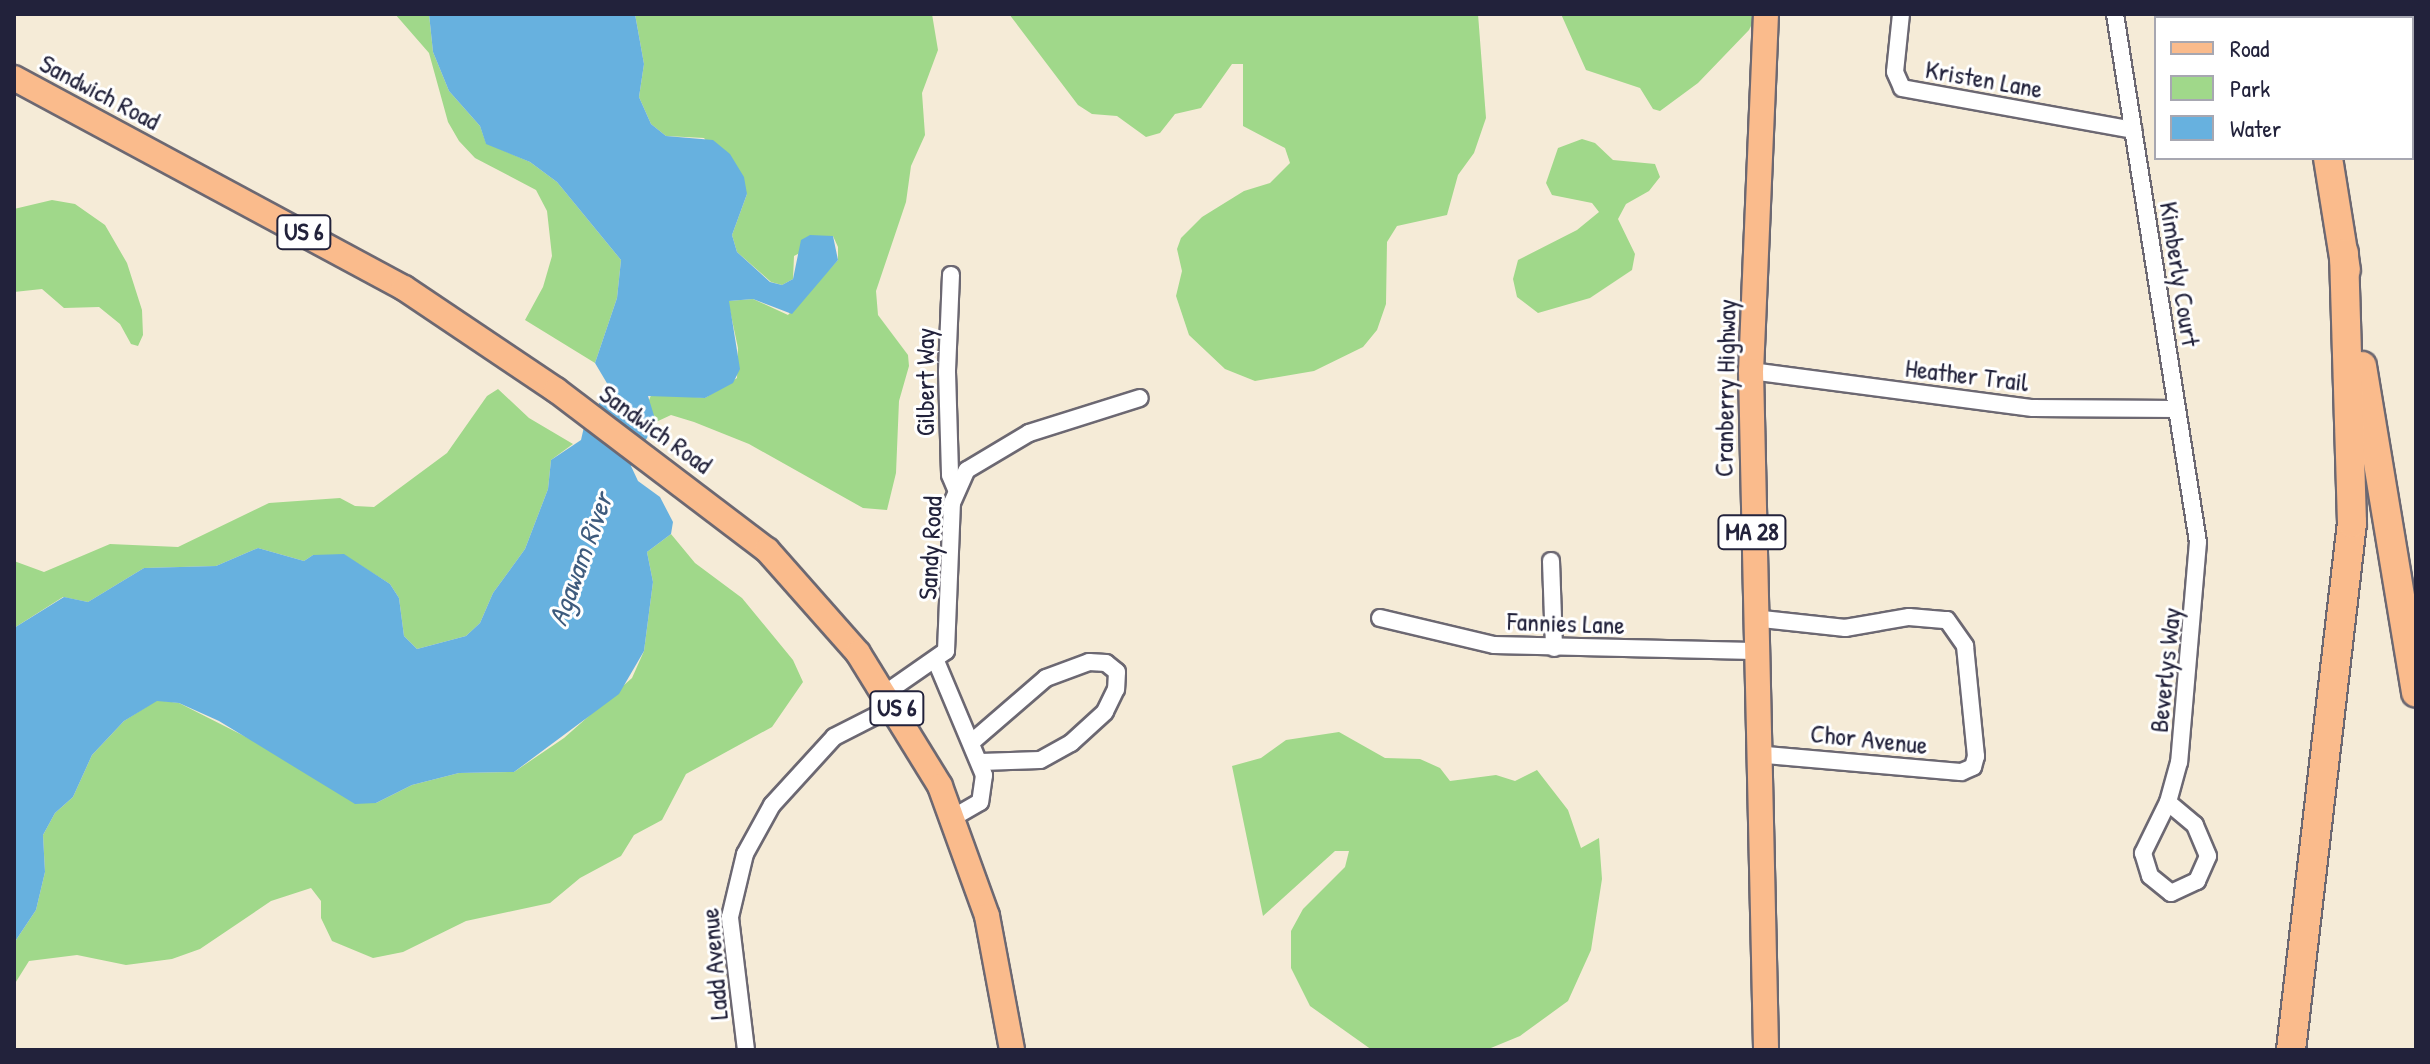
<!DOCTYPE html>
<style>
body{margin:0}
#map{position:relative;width:2430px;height:1064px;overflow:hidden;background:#f5ebd7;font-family:"Patrick Hand",sans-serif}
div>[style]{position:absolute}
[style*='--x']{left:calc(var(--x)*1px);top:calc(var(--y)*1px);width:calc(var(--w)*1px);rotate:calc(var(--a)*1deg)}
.green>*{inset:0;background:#a0d88a}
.water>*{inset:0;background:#67b1df}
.roads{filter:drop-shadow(2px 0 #6c6872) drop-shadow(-2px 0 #6c6872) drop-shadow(0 2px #6c6872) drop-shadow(0 -2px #6c6872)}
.minor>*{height:16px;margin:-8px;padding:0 8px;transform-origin:8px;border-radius:8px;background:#fff}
.primary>*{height:24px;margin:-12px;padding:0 12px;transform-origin:12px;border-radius:12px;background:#fabb8c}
.motorway>*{height:28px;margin:-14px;padding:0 14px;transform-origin:14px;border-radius:14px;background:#fabb8c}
span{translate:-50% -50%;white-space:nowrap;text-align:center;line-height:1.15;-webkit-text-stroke:6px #fff;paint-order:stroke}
.shield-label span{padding:2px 6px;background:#fff;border:2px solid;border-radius:6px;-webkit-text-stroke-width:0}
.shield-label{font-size:24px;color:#22223b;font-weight:700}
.street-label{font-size:26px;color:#22223b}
.water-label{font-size:28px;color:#3e5b7d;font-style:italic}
.frame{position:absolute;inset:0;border:16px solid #22223b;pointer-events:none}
.legend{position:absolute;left:2154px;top:16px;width:260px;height:144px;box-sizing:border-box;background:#fff;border:2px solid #a7a7b1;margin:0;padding:10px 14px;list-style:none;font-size:24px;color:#22223b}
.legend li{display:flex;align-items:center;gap:16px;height:40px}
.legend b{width:40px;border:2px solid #a7a7b1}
</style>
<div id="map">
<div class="green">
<div style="clip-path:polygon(395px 14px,429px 14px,433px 52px,449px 91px,480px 126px,486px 143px,530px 162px,557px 182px,621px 260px,617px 298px,595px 363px,525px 320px,543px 287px,552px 256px,547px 211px,536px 190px,475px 158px,459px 141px,448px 122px,429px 53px)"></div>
<div style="clip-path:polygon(635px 14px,932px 14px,938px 50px,922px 93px,925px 135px,911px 166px,906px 202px,876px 291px,878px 315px,908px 355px,909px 366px,899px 401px,896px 473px,887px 510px,863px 508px,749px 444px,694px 422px,671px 415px,656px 422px,647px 405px,652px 393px,705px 398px,737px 378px,738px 348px,728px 301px,753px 299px,788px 315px,838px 260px,838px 247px,833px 236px,794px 256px,793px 279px,782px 285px,771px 282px,737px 252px,732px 235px,747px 194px,704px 138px,666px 136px,651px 124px,639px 97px,644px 64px)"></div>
<div style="clip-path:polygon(1009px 14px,1478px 14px,1486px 118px,1474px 153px,1458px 175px,1447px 215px,1397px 226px,1387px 242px,1386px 304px,1377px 330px,1363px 347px,1314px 371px,1255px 381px,1225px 369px,1189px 335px,1176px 296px,1182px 271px,1177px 249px,1181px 238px,1202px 217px,1244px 191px,1270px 183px,1290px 163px,1285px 148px,1243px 126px,1243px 64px,1232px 64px,1201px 108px,1175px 114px,1160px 133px,1146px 137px,1117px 116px,1092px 114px,1078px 105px)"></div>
<div style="clip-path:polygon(1561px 14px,1757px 14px,1749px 30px,1698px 83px,1660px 111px,1653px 109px,1640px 88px,1586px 70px)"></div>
<div style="clip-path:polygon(1582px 139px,1595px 143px,1613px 160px,1655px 164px,1660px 177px,1649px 191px,1626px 204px,1618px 219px,1635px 254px,1632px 270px,1590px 298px,1538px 313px,1517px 297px,1513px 279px,1518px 260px,1577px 230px,1599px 212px,1592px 203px,1552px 195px,1546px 183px,1558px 148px)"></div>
<div style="clip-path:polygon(52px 200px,75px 204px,105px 225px,127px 263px,142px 310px,143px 335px,138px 346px,131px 344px,120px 324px,99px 307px,64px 308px,42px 289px,14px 292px,14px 209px)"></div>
<div style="clip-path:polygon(498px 389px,529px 418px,573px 444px,551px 460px,548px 489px,525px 549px,493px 593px,480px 623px,466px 636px,417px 649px,404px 636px,399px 598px,390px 584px,344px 555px,313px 555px,304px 561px,258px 548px,216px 566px,144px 568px,88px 602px,63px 597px,14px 628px,14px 561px,44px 572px,110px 544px,178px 547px,269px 503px,340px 498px,355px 506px,374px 507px,447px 453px,487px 396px)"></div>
<div style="clip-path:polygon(671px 534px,695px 563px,742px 598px,793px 660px,803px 682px,772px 727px,686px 774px,662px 820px,634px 835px,621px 856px,580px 878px,550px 903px,466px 921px,403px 952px,373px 958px,332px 941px,321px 918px,321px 901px,311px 888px,271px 901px,200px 949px,172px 959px,126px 965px,77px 955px,29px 961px,14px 985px,14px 943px,36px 910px,45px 872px,43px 835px,55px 813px,73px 797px,92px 755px,124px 721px,157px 700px,179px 703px,376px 803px,412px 785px,459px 773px,514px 772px,564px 738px,632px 678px,644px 651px,653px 582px,647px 552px)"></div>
<div style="clip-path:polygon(1339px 732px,1385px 758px,1420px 759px,1440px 768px,1450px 781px,1496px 775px,1515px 781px,1537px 770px,1568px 810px,1581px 848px,1599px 838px,1602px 879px,1591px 950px,1568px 1001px,1520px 1036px,1486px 1050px,1372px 1050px,1310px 1006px,1291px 968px,1291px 931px,1303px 909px,1345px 867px,1349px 851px,1335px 851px,1263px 916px,1232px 766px,1261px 758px,1286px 740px)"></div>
</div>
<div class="water">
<div style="clip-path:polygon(429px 14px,635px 14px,644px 64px,639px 97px,651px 124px,666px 136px,713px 140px,730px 154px,744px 177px,747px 194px,732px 235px,737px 252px,770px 282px,782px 285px,793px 279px,801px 240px,810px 235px,833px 236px,838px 260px,792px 314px,753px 299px,729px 301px,740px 369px,733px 383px,705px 398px,648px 396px,656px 422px,631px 466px,638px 481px,660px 497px,673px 522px,671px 534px,647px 552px,653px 582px,644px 651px,619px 694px,514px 772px,459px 773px,412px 785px,376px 803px,355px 804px,219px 721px,179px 703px,157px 701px,124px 721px,92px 755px,73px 797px,55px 813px,43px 835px,45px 872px,36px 910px,14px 943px,14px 628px,64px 597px,88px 602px,144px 568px,216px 566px,258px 548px,304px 561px,313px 555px,344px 554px,390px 584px,399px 598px,404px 636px,417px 649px,466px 636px,480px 623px,493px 593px,525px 549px,548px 489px,551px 460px,581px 440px,586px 418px,611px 390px,595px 363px,617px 298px,621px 260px,557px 182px,530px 162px,486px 144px,480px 126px,449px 91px,433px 52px)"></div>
</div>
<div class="roads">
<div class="minor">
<div style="--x:1901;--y:14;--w:58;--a:95.9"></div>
<div style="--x:1895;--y:72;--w:17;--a:66"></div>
<div style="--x:1902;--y:88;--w:235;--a:10.3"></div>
<div style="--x:2115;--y:14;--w:534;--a:81.07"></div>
<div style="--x:2198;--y:542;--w:221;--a:94.9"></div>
<div style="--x:2179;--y:762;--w:41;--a:105.4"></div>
<div style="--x:2168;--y:802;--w:57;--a:116.1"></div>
<div style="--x:2143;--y:853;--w:24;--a:73"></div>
<div style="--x:2150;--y:876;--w:27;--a:39"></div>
<div style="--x:2171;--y:893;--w:29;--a:-25"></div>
<div style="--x:2197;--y:881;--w:27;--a:-66"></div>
<div style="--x:2208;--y:856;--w:34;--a:-113"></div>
<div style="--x:2195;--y:825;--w:35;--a:-140"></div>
<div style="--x:951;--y:275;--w:97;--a:92.4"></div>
<div style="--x:947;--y:372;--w:103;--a:88.3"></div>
<div style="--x:950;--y:475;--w:15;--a:67"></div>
<div style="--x:1751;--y:371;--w:284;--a:7.5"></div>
<div style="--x:2033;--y:408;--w:144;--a:0.4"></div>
<div style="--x:1551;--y:561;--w:87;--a:88"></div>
<div style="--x:1380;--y:618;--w:117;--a:13.3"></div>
<div style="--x:1494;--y:645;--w:260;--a:1.3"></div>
<div style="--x:1753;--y:618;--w:93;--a:6.2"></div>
<div style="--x:1845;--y:628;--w:65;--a:-9.8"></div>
<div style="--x:1909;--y:617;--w:38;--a:5"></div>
<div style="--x:1947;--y:620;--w:32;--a:55"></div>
<div style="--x:1965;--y:646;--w:111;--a:84.3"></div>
<div style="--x:1976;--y:756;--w:11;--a:105"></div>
<div style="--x:1973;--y:767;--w:13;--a:157"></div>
<div style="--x:1961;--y:772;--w:205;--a:-175"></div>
<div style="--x:936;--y:661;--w:124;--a:67.2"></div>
<div style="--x:984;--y:775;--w:27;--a:98"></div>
<div style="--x:980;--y:802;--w:30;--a:150"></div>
<div style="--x:887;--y:692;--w:72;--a:-34.8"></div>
<div style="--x:946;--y:651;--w:148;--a:-87.7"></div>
<div style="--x:952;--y:503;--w:36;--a:-66"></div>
<div style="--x:967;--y:470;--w:72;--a:-30.8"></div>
<div style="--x:1029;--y:433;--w:116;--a:-17.5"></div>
<div style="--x:973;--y:741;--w:96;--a:-40.8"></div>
<div style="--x:1046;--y:678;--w:46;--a:-20.4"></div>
<div style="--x:1089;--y:662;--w:17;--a:3"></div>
<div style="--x:1106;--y:663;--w:14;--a:39"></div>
<div style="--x:1117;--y:672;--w:17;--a:93"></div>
<div style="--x:1116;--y:689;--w:25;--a:116"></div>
<div style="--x:1105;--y:712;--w:46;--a:137.6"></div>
<div style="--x:1071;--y:743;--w:35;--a:151"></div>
<div style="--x:1040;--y:760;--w:59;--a:178.1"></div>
<div style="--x:746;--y:1050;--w:134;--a:-96.9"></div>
<div style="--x:730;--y:917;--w:65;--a:-76.6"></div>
<div style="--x:745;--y:854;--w:56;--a:-61.1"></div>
<div style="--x:772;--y:805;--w:92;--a:-47.6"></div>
<div style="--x:834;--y:737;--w:68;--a:-26.9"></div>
</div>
<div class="primary">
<div style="--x:1766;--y:14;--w:357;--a:92.4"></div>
<div style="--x:1751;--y:371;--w:679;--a:88.73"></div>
<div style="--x:14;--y:78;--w:443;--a:28.3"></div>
<div style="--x:404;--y:288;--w:183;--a:33.9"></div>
<div style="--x:556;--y:390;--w:265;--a:37.2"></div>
<div style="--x:767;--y:550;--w:137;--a:48.5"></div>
<div style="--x:858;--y:653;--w:156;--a:58.3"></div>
<div style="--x:940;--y:786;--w:138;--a:70.1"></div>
<div style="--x:987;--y:916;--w:136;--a:79.4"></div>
</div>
<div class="motorway">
<div style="--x:2303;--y:14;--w:4;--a:76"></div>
<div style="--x:2412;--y:14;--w:24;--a:81"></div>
<div style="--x:2328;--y:158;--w:113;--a:80.9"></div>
<div style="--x:2362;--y:366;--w:331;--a:80.6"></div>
<div style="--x:2291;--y:1050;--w:531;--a:-83.4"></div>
<div style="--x:2352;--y:523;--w:270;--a:-91.7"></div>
</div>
</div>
<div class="shield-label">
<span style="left:304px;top:232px">US 6</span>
<span style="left:1752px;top:532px">MA 28</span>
<span style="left:897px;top:708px">US 6</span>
</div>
<div class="street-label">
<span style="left:1984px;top:79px;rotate:10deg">Kristen Lane</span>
<span style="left:100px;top:92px;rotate:28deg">Sandwich Road</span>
<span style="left:2180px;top:274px;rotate:81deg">Kimberly Court</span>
<span style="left:1967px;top:375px;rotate:7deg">Heather Trail</span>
<span style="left:925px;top:382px;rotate:-90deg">Gilbert Way</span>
<span style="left:1725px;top:388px;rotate:-89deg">Cranberry Highway</span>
<span style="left:656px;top:429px;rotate:36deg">Sandwich Road</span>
<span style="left:930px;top:548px;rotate:-87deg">Sandy Road</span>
<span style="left:1566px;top:623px;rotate:2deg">Fannies Lane</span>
<span style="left:2165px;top:670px;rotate:-84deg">Beverlys Way</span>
<span style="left:1869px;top:739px;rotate:6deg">Chor Avenue</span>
<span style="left:714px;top:964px;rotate:-95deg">Ladd Avenue</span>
</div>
<div class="water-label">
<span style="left:580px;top:559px;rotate:-70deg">Agawam River</span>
</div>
<div class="frame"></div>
<ul class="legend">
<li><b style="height:10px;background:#fabb8c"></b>Road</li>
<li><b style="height:22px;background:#a0d88a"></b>Park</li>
<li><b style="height:22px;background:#67b1df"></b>Water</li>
</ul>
</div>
